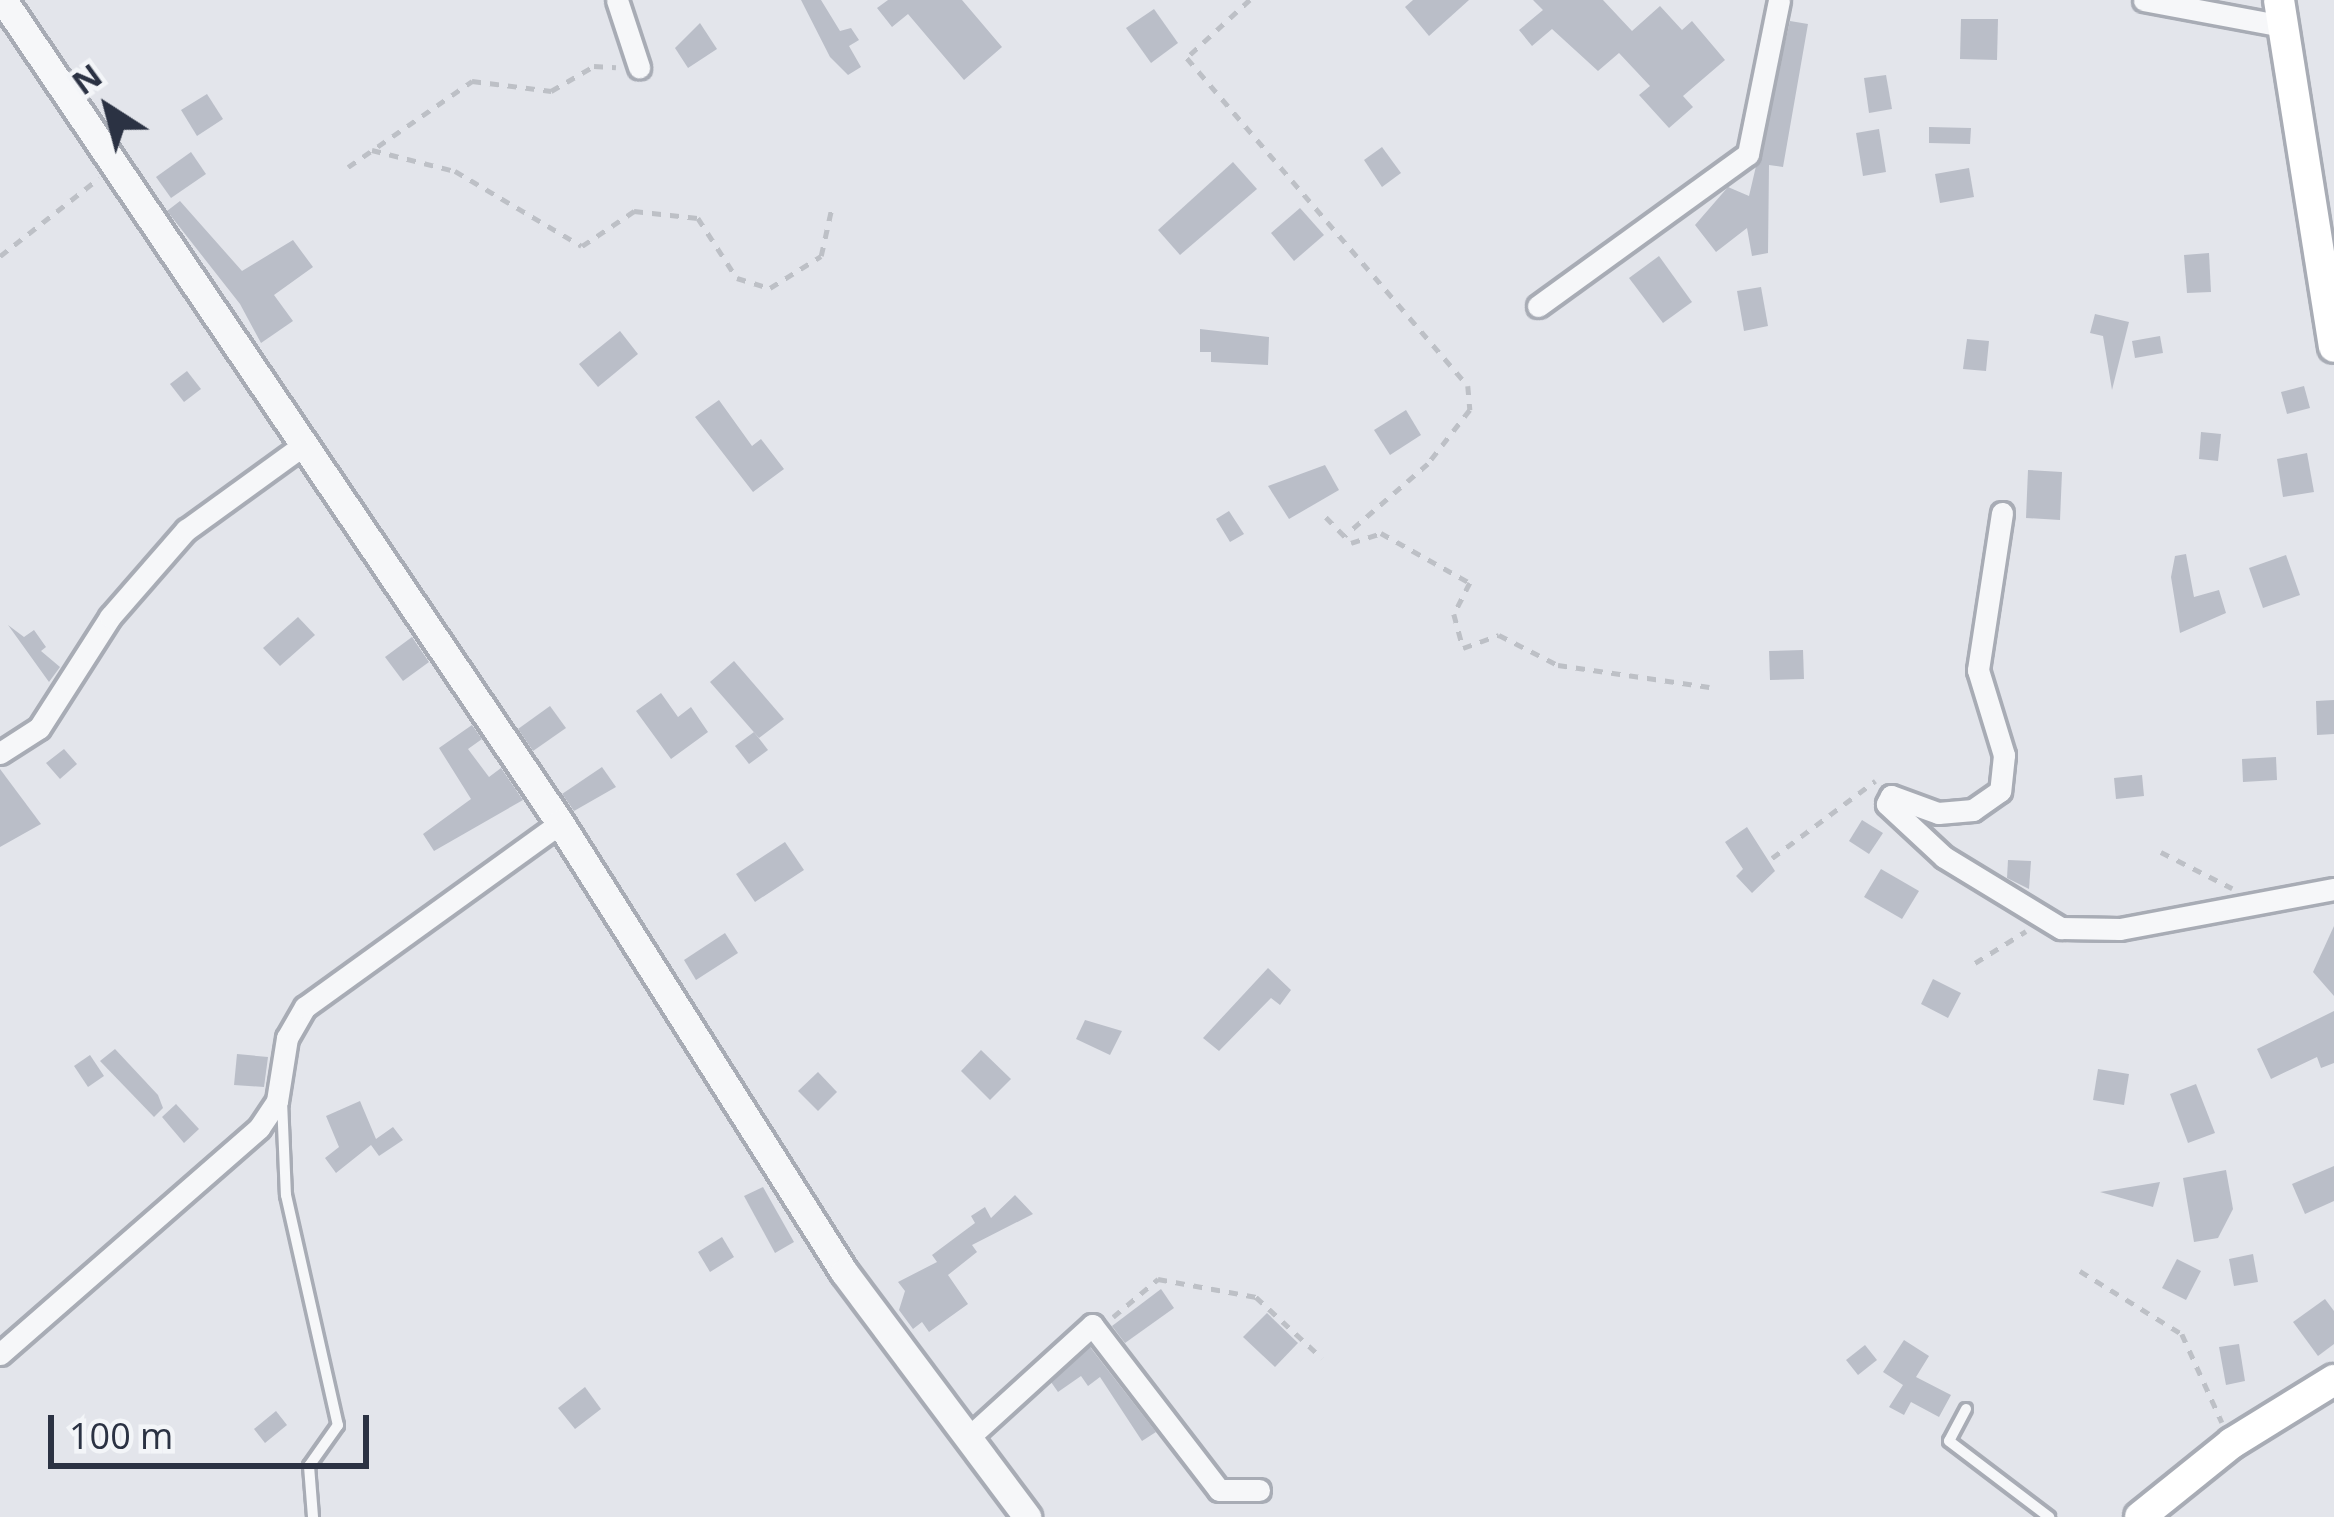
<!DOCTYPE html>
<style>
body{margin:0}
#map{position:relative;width:2334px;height:1517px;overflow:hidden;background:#e3e5eb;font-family:"Open Sans",sans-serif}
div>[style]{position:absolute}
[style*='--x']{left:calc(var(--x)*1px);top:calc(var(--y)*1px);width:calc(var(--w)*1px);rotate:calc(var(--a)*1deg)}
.building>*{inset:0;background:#babec8}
.path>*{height:4.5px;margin-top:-2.25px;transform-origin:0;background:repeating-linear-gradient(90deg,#bdc0c6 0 9px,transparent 0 18px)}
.roads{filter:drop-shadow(3px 0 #a8acb5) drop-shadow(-3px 0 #a8acb5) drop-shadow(0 3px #a8acb5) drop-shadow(0 -3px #a8acb5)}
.service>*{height:10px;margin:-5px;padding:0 5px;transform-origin:5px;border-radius:5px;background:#f6f7f9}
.minor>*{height:21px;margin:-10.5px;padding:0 10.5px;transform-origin:10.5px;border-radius:10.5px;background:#f6f7f9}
.tertiary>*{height:27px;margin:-13.5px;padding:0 13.5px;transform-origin:13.5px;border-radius:13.5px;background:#f6f7f9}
.secondary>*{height:30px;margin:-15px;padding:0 15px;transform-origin:15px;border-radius:15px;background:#fff}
span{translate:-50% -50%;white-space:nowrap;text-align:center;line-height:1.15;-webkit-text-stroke:10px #f3f5f8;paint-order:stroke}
.north{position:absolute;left:48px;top:48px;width:120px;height:120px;-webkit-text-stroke:9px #f3f5f8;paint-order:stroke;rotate:324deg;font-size:33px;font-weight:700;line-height:48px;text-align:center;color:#2b3243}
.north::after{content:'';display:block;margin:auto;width:42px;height:54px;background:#2b3243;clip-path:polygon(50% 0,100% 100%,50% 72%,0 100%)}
.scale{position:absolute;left:48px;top:1415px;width:321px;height:54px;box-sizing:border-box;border:6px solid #2b3243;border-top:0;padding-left:15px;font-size:36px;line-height:42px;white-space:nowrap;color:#2b3243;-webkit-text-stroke:9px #f3f5f8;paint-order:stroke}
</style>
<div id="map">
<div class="building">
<div style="clip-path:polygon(801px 0,821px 0,840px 31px,851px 28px,859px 40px,849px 46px,861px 67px,848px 75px,830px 57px)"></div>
<div style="clip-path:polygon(888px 0,962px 0,1002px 47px,964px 80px,908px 14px,892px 27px,877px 8px)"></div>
<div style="clip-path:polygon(1413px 0,1469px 0,1429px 36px,1405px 7px)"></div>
<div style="clip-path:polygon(1533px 0,1603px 0,1632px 31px,1660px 6px,1682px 30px,1692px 21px,1725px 60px,1683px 96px,1693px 107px,1669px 128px,1639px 95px,1650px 86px,1619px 53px,1598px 71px,1552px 29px,1532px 46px,1519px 30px,1543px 10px)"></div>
<div style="clip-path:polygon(1154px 9px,1178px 43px,1151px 63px,1126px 28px)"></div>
<div style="clip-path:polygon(1961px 19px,1998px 19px,1997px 60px,1960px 59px)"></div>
<div style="clip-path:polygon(1790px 21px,1808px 24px,1783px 167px,1769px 165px,1768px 253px,1752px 256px,1747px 228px,1716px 252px,1695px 225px,1728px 187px,1749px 196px)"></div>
<div style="clip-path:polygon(700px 23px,717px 49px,688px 68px,675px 48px)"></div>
<div style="clip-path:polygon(1886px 75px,1892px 109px,1869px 113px,1864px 78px)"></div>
<div style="clip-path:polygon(207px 94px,223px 119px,197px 136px,181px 110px)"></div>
<div style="clip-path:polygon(1929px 127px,1971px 128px,1970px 144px,1929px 143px)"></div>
<div style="clip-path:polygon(1879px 129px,1886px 172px,1863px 176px,1856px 133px)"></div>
<div style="clip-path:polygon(1382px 147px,1401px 173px,1382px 187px,1364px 160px)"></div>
<div style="clip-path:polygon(191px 152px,206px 174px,171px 198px,156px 177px)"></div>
<div style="clip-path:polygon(1233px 162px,1257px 189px,1180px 255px,1158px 230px)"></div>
<div style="clip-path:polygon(1969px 168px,1974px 197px,1940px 203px,1935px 174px)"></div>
<div style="clip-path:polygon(180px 201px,242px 271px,293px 240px,313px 267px,274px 295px,293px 321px,261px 343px,240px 304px,167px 211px)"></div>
<div style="clip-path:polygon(1300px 208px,1324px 235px,1294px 261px,1271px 233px)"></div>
<div style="clip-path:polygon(2209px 253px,2211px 292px,2187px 293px,2184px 255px)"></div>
<div style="clip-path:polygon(1659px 256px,1692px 302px,1663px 323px,1629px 278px)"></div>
<div style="clip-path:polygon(1761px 287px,1768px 326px,1744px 331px,1737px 291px)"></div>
<div style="clip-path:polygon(2095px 314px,2129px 322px,2112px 390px,2103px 336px,2090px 333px)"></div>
<div style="clip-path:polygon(1200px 329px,1269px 337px,1268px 365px,1211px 362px,1211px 352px,1200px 352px)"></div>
<div style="clip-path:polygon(620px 331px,638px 354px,598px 387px,579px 364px)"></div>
<div style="clip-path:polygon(2160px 336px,2163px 353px,2135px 358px,2132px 341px)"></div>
<div style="clip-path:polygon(1967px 339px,1989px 341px,1986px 371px,1963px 369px)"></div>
<div style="clip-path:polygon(187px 371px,201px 389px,184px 402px,170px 384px)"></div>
<div style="clip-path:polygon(2304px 386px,2310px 408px,2287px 414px,2281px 392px)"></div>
<div style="clip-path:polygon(719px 400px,752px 446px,761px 439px,784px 469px,753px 492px,695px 417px)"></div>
<div style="clip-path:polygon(1406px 410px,1421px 435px,1390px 455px,1374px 430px)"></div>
<div style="clip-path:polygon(2201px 432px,2221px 434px,2218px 461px,2199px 459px)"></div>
<div style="clip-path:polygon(2307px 453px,2314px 492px,2283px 497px,2277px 459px)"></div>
<div style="clip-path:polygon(1325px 465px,1339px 490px,1289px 519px,1268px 486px)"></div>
<div style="clip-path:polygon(2028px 470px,2062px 472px,2060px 520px,2026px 518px)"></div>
<div style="clip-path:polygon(1229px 511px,1244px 534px,1230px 542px,1216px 519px)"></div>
<div style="clip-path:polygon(2186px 554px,2194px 597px,2219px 590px,2226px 613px,2180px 633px,2171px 577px,2175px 556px)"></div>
<div style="clip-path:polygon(2286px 555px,2300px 595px,2263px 608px,2249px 568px)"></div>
<div style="clip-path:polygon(298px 617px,315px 635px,280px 666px,263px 648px)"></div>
<div style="clip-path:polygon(8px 625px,24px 637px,34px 630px,46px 647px,41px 651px,60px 667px,49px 682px)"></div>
<div style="clip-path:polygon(412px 637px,429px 662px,403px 681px,385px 657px)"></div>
<div style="clip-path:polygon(1803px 650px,1804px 679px,1770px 680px,1769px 651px)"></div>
<div style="clip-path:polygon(734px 661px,784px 719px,759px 738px,710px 682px)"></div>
<div style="clip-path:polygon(661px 693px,678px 717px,691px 707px,708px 732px,671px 759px,636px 711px)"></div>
<div style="clip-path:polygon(2334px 700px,2334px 734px,2317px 735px,2316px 701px)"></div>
<div style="clip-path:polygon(550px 706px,566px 728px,533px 751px,518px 729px)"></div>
<div style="clip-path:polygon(472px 725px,482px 739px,468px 749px,489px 777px,501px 768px,523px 800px,434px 851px,423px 834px,471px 799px,439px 748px)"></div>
<div style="clip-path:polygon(754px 732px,768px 750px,749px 764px,735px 746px)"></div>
<div style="clip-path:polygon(64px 749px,77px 764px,60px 779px,46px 763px)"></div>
<div style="clip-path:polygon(2276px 757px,2277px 780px,2243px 782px,2242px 759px)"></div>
<div style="clip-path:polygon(602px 767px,616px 787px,574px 811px,562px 794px)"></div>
<div style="clip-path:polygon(0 769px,41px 824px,0 847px)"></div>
<div style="clip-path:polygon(2142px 775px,2144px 796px,2116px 799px,2114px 778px)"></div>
<div style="clip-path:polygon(1862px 820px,1883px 833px,1869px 854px,1849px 841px)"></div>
<div style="clip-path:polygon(1747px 827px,1775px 871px,1752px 893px,1736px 876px,1743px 869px,1725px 842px)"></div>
<div style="clip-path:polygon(785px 842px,804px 870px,755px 902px,736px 874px)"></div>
<div style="clip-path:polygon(2008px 860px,2031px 861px,2029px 889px,2007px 878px)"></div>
<div style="clip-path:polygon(1881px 869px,1919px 891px,1902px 919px,1864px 897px)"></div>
<div style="clip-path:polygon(2334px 926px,2334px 996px,2313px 972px)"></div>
<div style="clip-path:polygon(725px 933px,738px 953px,696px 980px,684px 960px)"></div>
<div style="clip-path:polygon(1268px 968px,1291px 990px,1280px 1005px,1271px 998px,1219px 1051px,1203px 1038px)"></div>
<div style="clip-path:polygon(1933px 979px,1961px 993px,1948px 1018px,1921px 1004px)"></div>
<div style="clip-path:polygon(2334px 1011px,2334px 1063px,2321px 1068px,2317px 1057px,2271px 1079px,2257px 1049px)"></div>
<div style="clip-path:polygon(1085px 1020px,1122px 1031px,1110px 1055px,1076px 1039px)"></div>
<div style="clip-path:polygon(115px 1049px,158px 1095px,163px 1108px,154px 1117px,100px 1061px)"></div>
<div style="clip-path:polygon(981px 1050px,1011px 1079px,990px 1100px,961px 1071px)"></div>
<div style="clip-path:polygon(237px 1054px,268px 1057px,264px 1087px,234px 1085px)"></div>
<div style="clip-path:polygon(90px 1055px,104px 1076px,88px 1087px,74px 1066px)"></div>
<div style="clip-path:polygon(2098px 1069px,2129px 1074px,2124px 1105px,2093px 1100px)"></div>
<div style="clip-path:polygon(818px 1072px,837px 1092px,818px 1111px,798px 1091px)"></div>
<div style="clip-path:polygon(2196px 1084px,2215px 1133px,2188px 1143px,2170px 1094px)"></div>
<div style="clip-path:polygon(360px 1101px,376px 1139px,393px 1127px,403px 1140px,379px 1156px,371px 1145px,336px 1173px,325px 1158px,339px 1147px,326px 1116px)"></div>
<div style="clip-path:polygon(176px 1104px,199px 1129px,184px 1143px,162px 1117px)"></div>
<div style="clip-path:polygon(2334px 1166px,2334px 1201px,2305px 1214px,2292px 1184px)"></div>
<div style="clip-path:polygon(2226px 1170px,2233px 1209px,2218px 1238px,2194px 1242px,2183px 1178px)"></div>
<div style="clip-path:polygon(2160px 1182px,2153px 1207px,2100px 1192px)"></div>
<div style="clip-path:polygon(763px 1187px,794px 1242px,775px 1253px,744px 1196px)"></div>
<div style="clip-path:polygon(1015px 1195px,1033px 1214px,972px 1245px,977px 1252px,948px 1275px,968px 1304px,929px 1332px,922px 1322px,913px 1329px,899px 1310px,905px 1291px,898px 1282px,937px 1262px,932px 1255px,975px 1223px,971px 1216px,985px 1207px,991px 1218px)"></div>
<div style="clip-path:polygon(722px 1237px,734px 1257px,710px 1272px,698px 1252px)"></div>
<div style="clip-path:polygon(2253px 1254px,2258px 1282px,2234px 1286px,2229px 1259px)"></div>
<div style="clip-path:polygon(2177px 1259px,2201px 1271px,2186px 1300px,2162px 1288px)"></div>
<div style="clip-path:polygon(1161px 1289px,1174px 1308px,1125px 1343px,1112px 1326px)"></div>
<div style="clip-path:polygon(2325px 1299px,2334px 1311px,2334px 1344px,2318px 1356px,2293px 1322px)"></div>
<div style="clip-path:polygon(1267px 1313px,1298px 1343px,1275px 1367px,1243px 1337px)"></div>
<div style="clip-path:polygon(1904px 1340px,1929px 1356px,1916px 1377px,1951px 1395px,1939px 1417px,1911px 1402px,1904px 1415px,1889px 1407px,1903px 1385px,1883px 1372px)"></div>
<div style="clip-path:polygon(2239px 1344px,2245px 1381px,2226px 1385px,2219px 1347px)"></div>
<div style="clip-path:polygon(1865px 1345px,1877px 1360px,1858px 1375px,1846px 1360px)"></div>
<div style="clip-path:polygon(1090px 1347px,1156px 1432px,1142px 1441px,1100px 1377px,1088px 1386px,1081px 1376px,1058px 1392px,1051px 1382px)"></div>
<div style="clip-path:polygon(585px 1387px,601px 1409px,575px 1429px,558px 1408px)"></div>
<div style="clip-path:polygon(276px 1411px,287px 1425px,265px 1443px,254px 1429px)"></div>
</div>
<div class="path">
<div style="--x:1250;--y:0;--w:86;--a:137.4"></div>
<div style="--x:1187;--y:58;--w:432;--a:49.4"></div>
<div style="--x:1468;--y:386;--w:24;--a:85"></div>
<div style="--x:1470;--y:410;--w:68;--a:127.9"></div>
<div style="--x:1428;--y:464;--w:110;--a:139.1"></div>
<div style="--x:372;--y:150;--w:86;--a:14.2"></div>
<div style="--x:455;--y:171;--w:147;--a:30.6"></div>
<div style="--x:582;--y:246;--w:63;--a:-33.9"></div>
<div style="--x:634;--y:211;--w:64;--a:6.2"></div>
<div style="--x:698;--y:218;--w:72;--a:57"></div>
<div style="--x:737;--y:278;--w:34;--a:17"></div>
<div style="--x:770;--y:288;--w:60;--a:-32.1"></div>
<div style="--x:821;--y:256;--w:46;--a:-77.5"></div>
<div style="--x:348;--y:167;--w:151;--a:-34.7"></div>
<div style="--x:472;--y:81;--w:80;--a:7.2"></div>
<div style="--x:551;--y:91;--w:50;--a:-30.2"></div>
<div style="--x:594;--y:66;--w:22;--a:3"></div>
<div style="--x:0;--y:256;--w:126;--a:-38.2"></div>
<div style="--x:1326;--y:517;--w:36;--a:46"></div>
<div style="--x:1351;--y:543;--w:32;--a:-18"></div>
<div style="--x:1381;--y:533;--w:102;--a:29.3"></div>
<div style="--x:1470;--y:583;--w:35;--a:117"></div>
<div style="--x:1454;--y:614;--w:35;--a:75"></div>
<div style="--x:1463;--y:648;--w:38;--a:-20"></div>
<div style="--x:1499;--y:635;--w:66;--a:27"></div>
<div style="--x:1558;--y:665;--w:153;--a:8.3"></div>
<div style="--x:2161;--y:852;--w:80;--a:26.9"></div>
<div style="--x:1772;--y:858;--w:129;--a:-36.8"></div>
<div style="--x:1975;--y:963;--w:60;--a:-32.1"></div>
<div style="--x:2080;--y:1271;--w:120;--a:31.7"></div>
<div style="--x:2182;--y:1334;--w:97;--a:65.6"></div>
<div style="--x:1113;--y:1317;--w:59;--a:-40.2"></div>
<div style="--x:1158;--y:1279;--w:100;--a:10.4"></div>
<div style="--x:1256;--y:1297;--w:90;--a:42.7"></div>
</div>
<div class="roads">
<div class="service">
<div style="--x:282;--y:1101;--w:94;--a:87.6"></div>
<div style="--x:286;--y:1195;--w:236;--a:77.3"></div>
<div style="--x:338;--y:1425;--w:50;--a:125.3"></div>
<div style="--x:309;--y:1466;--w:51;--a:85.5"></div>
<div style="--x:1966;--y:1409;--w:36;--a:118"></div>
<div style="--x:1949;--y:1441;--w:126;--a:37.2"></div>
</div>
<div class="minor">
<div style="--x:617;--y:0;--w:71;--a:71.8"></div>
<div style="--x:2144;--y:0;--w:141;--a:10.6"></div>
<div style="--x:1538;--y:306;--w:259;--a:-35.9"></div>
<div style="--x:1748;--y:154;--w:157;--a:-78.6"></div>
<div style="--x:2002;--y:513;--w:159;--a:98.7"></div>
<div style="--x:1978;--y:670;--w:89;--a:73"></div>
<div style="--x:2004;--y:755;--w:36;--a:96"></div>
<div style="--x:2000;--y:791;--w:33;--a:145"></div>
<div style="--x:1973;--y:810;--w:35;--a:175"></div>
<div style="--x:1938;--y:813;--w:50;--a:-160.1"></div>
<div style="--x:1891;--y:796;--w:9;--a:117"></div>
<div style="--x:1887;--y:804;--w:78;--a:42.9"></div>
<div style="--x:1944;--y:857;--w:137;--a:31.3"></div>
<div style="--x:2061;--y:928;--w:59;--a:1"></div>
<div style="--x:2120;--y:929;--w:218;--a:-10.6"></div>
<div style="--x:0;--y:753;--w:46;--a:-32.7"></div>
<div style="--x:39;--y:728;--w:132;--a:-57.4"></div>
<div style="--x:110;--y:617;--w:116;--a:-48.9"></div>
<div style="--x:186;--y:530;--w:143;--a:-35.9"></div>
<div style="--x:0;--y:1354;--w:344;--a:-41.1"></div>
<div style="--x:259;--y:1128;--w:32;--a:-56"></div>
<div style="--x:277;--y:1101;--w:64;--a:-81"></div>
<div style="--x:287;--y:1038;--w:36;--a:-60"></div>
<div style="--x:305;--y:1007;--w:314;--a:-35.8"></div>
<div style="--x:968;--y:1438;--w:168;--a:-42.3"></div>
<div style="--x:1092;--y:1325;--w:208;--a:52.4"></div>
<div style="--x:1219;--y:1490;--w:40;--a:0"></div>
</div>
<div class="tertiary">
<div style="--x:3;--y:0;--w:994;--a:55.91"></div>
<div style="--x:560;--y:823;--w:531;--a:57.69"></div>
<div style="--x:844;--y:1272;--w:306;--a:53.2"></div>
</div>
<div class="secondary">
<div style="--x:2279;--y:0;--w:351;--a:81"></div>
<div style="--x:2140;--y:1517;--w:118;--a:-38.8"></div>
<div style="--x:2232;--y:1443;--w:120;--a:-31.7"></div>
</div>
</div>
<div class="north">N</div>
<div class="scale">100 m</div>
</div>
